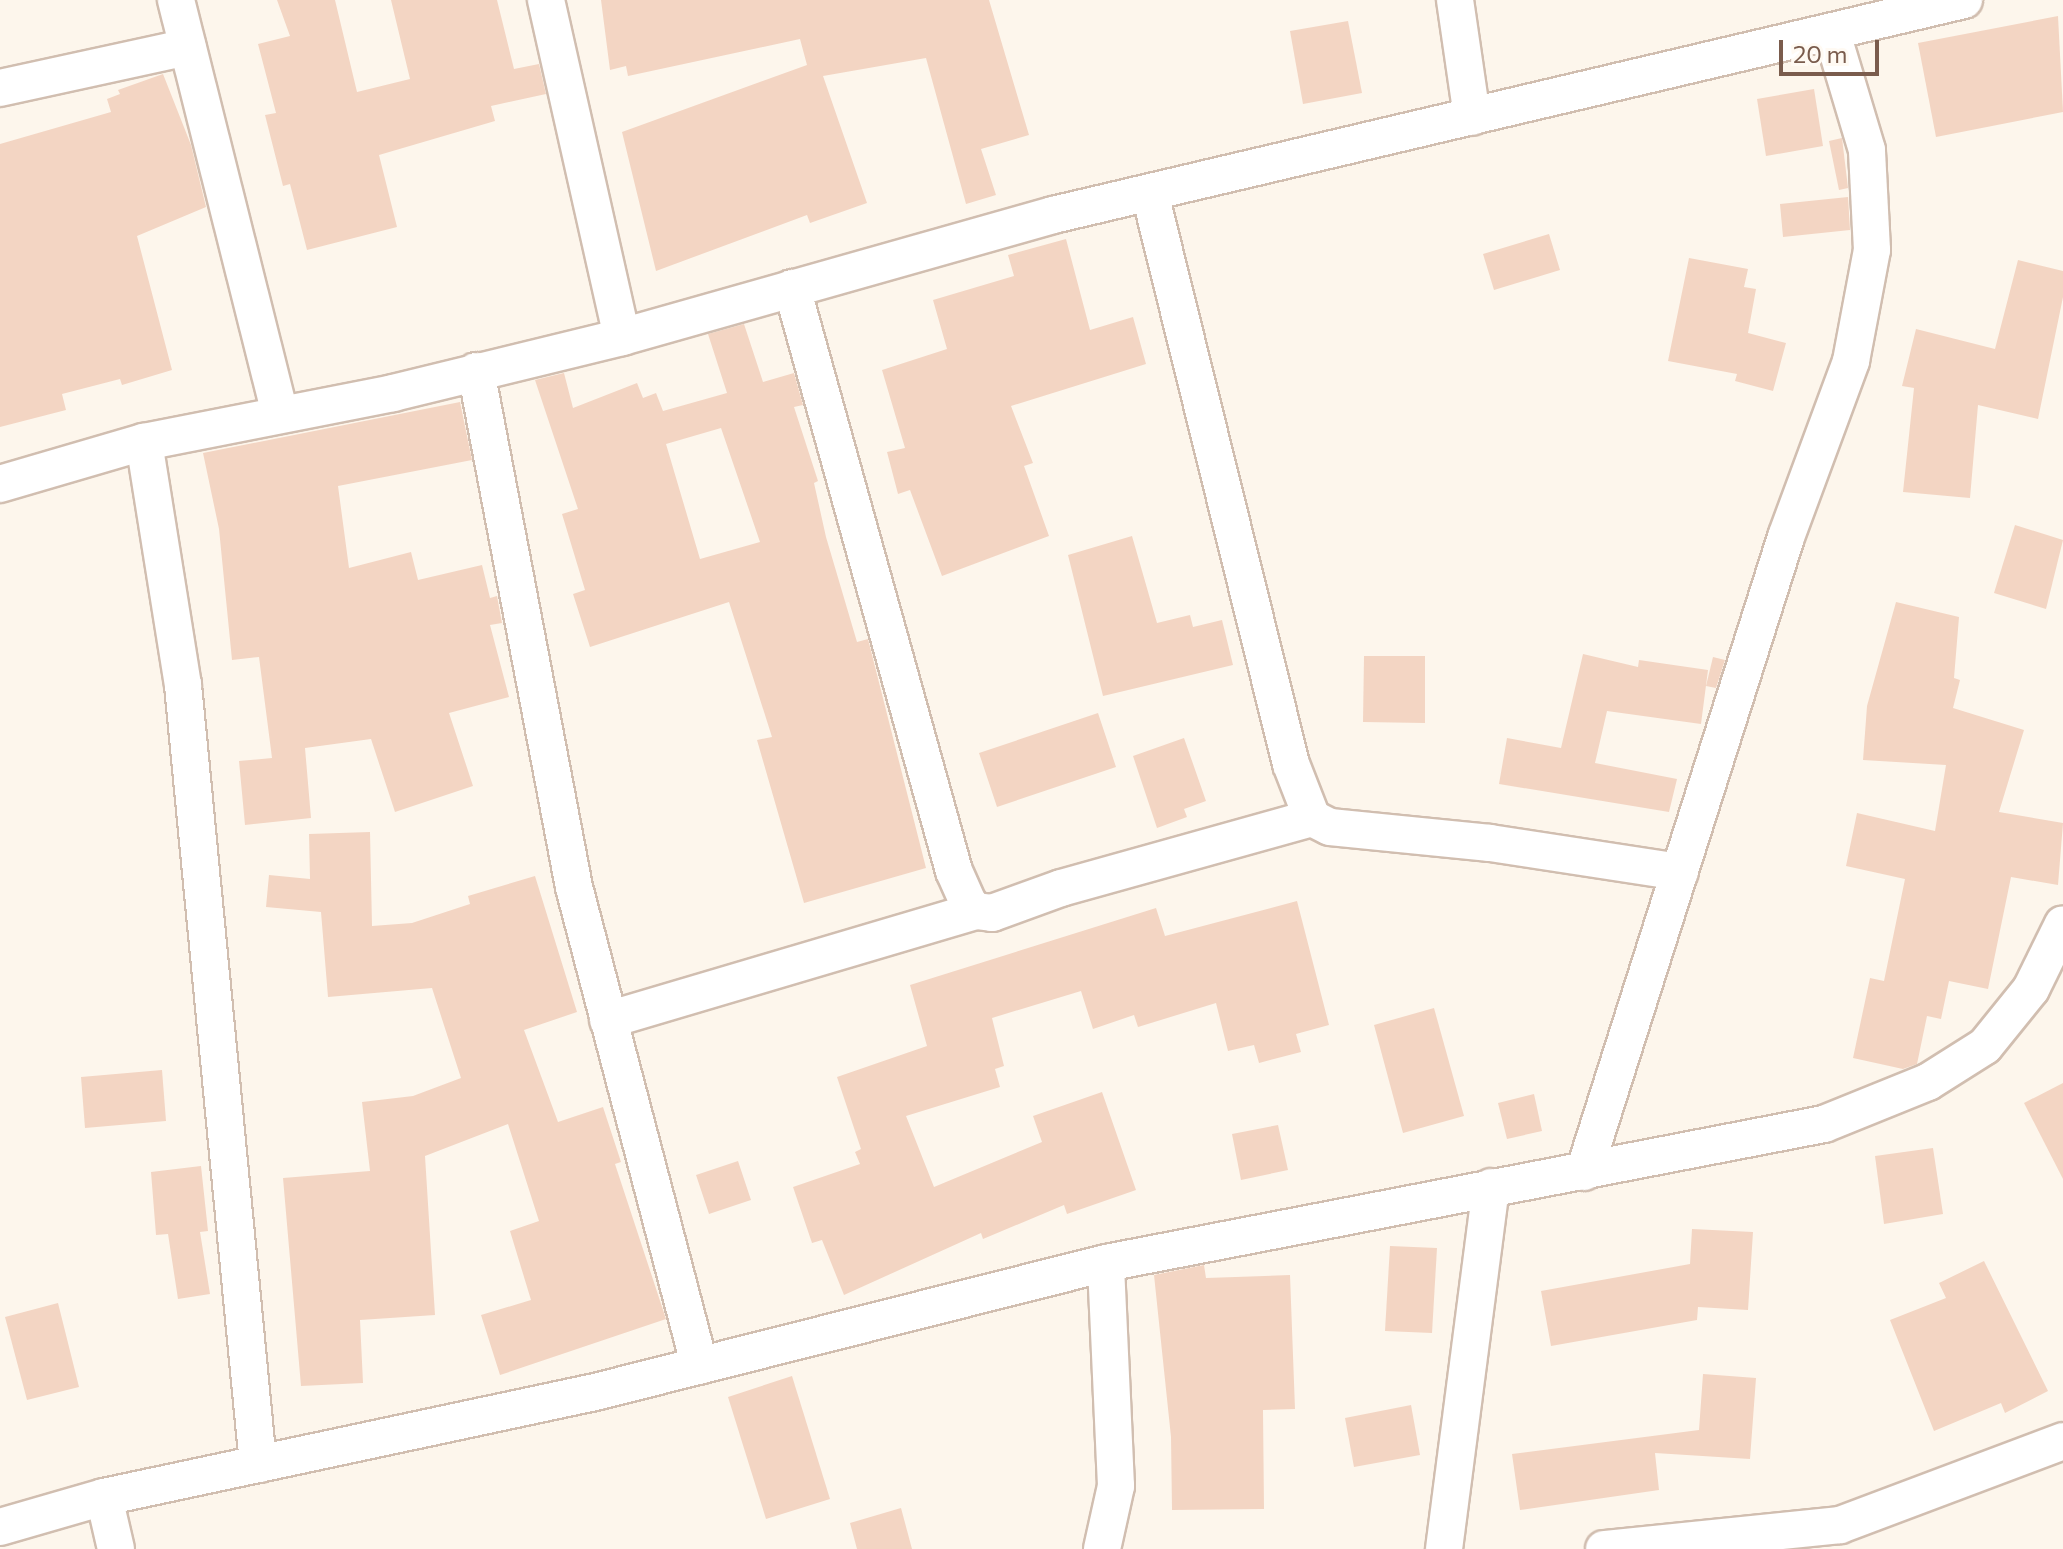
<!DOCTYPE html>
<style>
body{margin:0}
#map{position:relative;width:2063px;height:1549px;overflow:hidden;background:#fdf6ec;font-family:Commissioner,sans-serif}
div>[style]{position:absolute}
[style*='--x']{left:calc(var(--x)*1px);top:calc(var(--y)*1px);width:calc(var(--w)*1px);rotate:calc(var(--a)*1deg)}
.building>*{inset:0;background:#f3d5c3}
.roads{filter:drop-shadow(2px 0 #d1beb0) drop-shadow(-2px 0 #d1beb0) drop-shadow(0 2px #d1beb0) drop-shadow(0 -2px #d1beb0)}
.minor>*{height:36px;margin:-18px;padding:0 18px;transform-origin:18px;border-radius:18px;background:#fff}
span{translate:-50% -50%;white-space:nowrap;text-align:center;line-height:1.15;-webkit-text-stroke:6px #fffaf3;paint-order:stroke}
.scale{position:absolute;left:1779px;top:40px;width:100px;height:36px;box-sizing:border-box;border:4px solid #7a5c4d;border-top:0;padding-left:10px;font-size:24px;line-height:28px;white-space:nowrap;color:#7a5c4d;-webkit-text-stroke:6px #fffaf3;paint-order:stroke}
</style>
<div id="map">
<div class="building">
<div style="clip-path:polygon(277px 0,335px 0,357px 92px,410px 79px,391px 0,497px 0,514px 69px,539px 64px,546px 94px,491px 106px,495px 121px,379px 155px,397px 227px,307px 250px,290px 184px,283px 186px,265px 115px,276px 113px,258px 44px,290px 36px)"></div>
<div style="clip-path:polygon(601px 0,989px 0,1029px 135px,981px 149px,996px 195px,966px 204px,926px 58px,823px 76px,867px 203px,810px 223px,807px 215px,656px 271px,622px 132px,807px 65px,800px 39px,628px 76px,626px 66px,610px 70px)"></div>
<div style="clip-path:polygon(2058px 16px,2063px 112px,1936px 137px,1918px 43px)"></div>
<div style="clip-path:polygon(1348px 21px,1362px 93px,1303px 104px,1290px 31px)"></div>
<div style="clip-path:polygon(163px 74px,191px 145px,206px 207px,137px 236px,172px 370px,122px 385px,120px 379px,62px 394px,66px 410px,0 427px,0 144px,111px 112px,107px 99px,120px 94px,118px 90px)"></div>
<div style="clip-path:polygon(1814px 89px,1823px 146px,1766px 156px,1757px 99px)"></div>
<div style="clip-path:polygon(1842px 138px,1848px 188px,1839px 190px,1829px 141px)"></div>
<div style="clip-path:polygon(1848px 197px,1850px 230px,1783px 237px,1780px 204px)"></div>
<div style="clip-path:polygon(1549px 234px,1560px 270px,1494px 290px,1483px 254px)"></div>
<div style="clip-path:polygon(1066px 239px,1090px 330px,1133px 317px,1146px 364px,1011px 406px,1033px 463px,1024px 466px,1049px 536px,942px 576px,910px 490px,898px 494px,887px 452px,905px 448px,882px 370px,947px 349px,933px 300px,1014px 276px,1008px 255px)"></div>
<div style="clip-path:polygon(1689px 258px,1748px 269px,1744px 287px,1756px 289px,1748px 333px,1786px 343px,1773px 391px,1735px 381px,1737px 374px,1668px 361px)"></div>
<div style="clip-path:polygon(2018px 260px,2063px 271px,2063px 297px,2038px 419px,1978px 405px,1970px 498px,1903px 492px,1914px 388px,1902px 386px,1916px 329px,1995px 349px)"></div>
<div style="clip-path:polygon(evenodd,744px 324px,763px 382px,794px 373px,803px 405px,794px 407px,818px 481px,814px 483px,826px 537px,857px 642px,868px 639px,926px 868px,804px 903px,757px 740px,772px 737px,729px 602px,590px 647px,573px 594px,585px 590px,562px 514px,578px 509px,535px 380px,564px 373px,573px 408px,637px 383px,643px 398px,656px 393px,663px 411px,727px 393px,708px 334px,744px 324px,721px 428px,760px 542px,700px 559px,666px 444px,721px 428px)"></div>
<div style="clip-path:polygon(460px 402px,472px 460px,338px 486px,349px 568px,411px 552px,418px 580px,482px 565px,490px 598px,497px 596px,502px 623px,490px 625px,509px 697px,449px 713px,473px 786px,395px 812px,371px 739px,305px 748px,311px 818px,245px 825px,239px 761px,272px 758px,259px 657px,232px 660px,219px 529px,203px 453px)"></div>
<div style="clip-path:polygon(2015px 525px,2063px 540px,2046px 609px,1994px 593px)"></div>
<div style="clip-path:polygon(1132px 536px,1157px 623px,1190px 615px,1193px 627px,1222px 620px,1233px 665px,1103px 696px,1068px 555px)"></div>
<div style="clip-path:polygon(1896px 602px,1959px 617px,1954px 678px,1960px 680px,1953px 708px,2024px 730px,1999px 812px,2063px 823px,2058px 885px,2011px 877px,1988px 989px,1949px 981px,1941px 1019px,1927px 1016px,1917px 1064px,1903px 1069px,1853px 1058px,1870px 978px,1884px 981px,1905px 879px,1846px 866px,1857px 813px,1935px 831px,1946px 765px,1863px 760px,1867px 706px)"></div>
<div style="clip-path:polygon(1583px 654px,1638px 667px,1639px 660px,1708px 670px,1701px 724px,1607px 711px,1595px 763px,1677px 779px,1669px 812px,1499px 784px,1507px 738px,1561px 748px)"></div>
<div style="clip-path:polygon(1364px 656px,1425px 656px,1425px 723px,1363px 722px)"></div>
<div style="clip-path:polygon(1713px 657px,1725px 660px,1716px 688px,1706px 686px)"></div>
<div style="clip-path:polygon(1098px 713px,1116px 767px,997px 807px,979px 753px)"></div>
<div style="clip-path:polygon(1184px 738px,1206px 801px,1184px 809px,1187px 817px,1157px 828px,1133px 756px)"></div>
<div style="clip-path:polygon(370px 832px,372px 926px,412px 923px,470px 904px,468px 896px,535px 876px,577px 1012px,524px 1030px,558px 1122px,603px 1107px,621px 1162px,615px 1164px,666px 1319px,500px 1375px,481px 1315px,531px 1300px,510px 1231px,539px 1221px,508px 1124px,425px 1156px,435px 1315px,360px 1320px,363px 1383px,301px 1386px,283px 1178px,370px 1171px,362px 1102px,413px 1096px,461px 1078px,432px 988px,328px 997px,321px 912px,266px 907px,269px 875px,310px 879px,309px 834px)"></div>
<div style="clip-path:polygon(1297px 901px,1329px 1025px,1296px 1034px,1301px 1052px,1259px 1063px,1254px 1045px,1228px 1051px,1216px 1003px,1138px 1027px,1134px 1015px,1093px 1029px,1081px 991px,992px 1018px,1004px 1066px,995px 1069px,1000px 1087px,906px 1116px,934px 1187px,1042px 1142px,1033px 1116px,1102px 1092px,1136px 1190px,1067px 1214px,1064px 1205px,983px 1239px,981px 1233px,844px 1295px,822px 1240px,812px 1243px,793px 1187px,860px 1164px,855px 1152px,861px 1149px,837px 1077px,927px 1046px,910px 985px,1156px 908px,1165px 936px)"></div>
<div style="clip-path:polygon(1434px 1008px,1464px 1116px,1403px 1133px,1374px 1025px)"></div>
<div style="clip-path:polygon(162px 1070px,166px 1121px,85px 1128px,81px 1077px)"></div>
<div style="clip-path:polygon(2063px 1083px,2063px 1179px,2024px 1103px)"></div>
<div style="clip-path:polygon(1534px 1094px,1542px 1131px,1507px 1139px,1498px 1103px)"></div>
<div style="clip-path:polygon(1278px 1125px,1288px 1170px,1241px 1180px,1232px 1134px)"></div>
<div style="clip-path:polygon(1933px 1148px,1943px 1214px,1884px 1224px,1875px 1156px)"></div>
<div style="clip-path:polygon(738px 1161px,751px 1200px,709px 1214px,696px 1175px)"></div>
<div style="clip-path:polygon(201px 1166px,208px 1231px,200px 1232px,210px 1294px,178px 1299px,168px 1234px,156px 1235px,151px 1172px)"></div>
<div style="clip-path:polygon(1692px 1229px,1753px 1232px,1748px 1310px,1698px 1307px,1697px 1320px,1551px 1346px,1541px 1291px,1690px 1264px)"></div>
<div style="clip-path:polygon(1390px 1246px,1437px 1248px,1432px 1333px,1385px 1331px)"></div>
<div style="clip-path:polygon(1984px 1261px,2048px 1391px,2005px 1413px,2001px 1403px,1934px 1431px,1890px 1320px,1946px 1298px,1939px 1283px)"></div>
<div style="clip-path:polygon(1204px 1265px,1206px 1278px,1290px 1275px,1295px 1409px,1263px 1410px,1264px 1509px,1172px 1510px,1171px 1437px,1154px 1275px)"></div>
<div style="clip-path:polygon(58px 1303px,79px 1387px,27px 1400px,5px 1317px)"></div>
<div style="clip-path:polygon(1703px 1374px,1756px 1378px,1750px 1459px,1655px 1453px,1659px 1490px,1520px 1510px,1512px 1454px,1699px 1430px)"></div>
<div style="clip-path:polygon(792px 1376px,830px 1499px,766px 1519px,728px 1397px)"></div>
<div style="clip-path:polygon(1411px 1405px,1420px 1455px,1354px 1467px,1345px 1418px)"></div>
<div style="clip-path:polygon(901px 1508px,912px 1549px,857px 1549px,850px 1523px)"></div>
</div>
<div class="roads">
<div class="minor">
<div style="--x:176;--y:0;--w:424;--a:75.9"></div>
<div style="--x:546;--y:0;--w:345;--a:77.3"></div>
<div style="--x:1455;--y:0;--w:118;--a:81.7"></div>
<div style="--x:0;--y:88;--w:192;--a:-12.3"></div>
<div style="--x:1150;--y:194;--w:587;--a:76.11"></div>
<div style="--x:1291;--y:764;--w:58;--a:68.7"></div>
<div style="--x:1312;--y:818;--w:20;--a:27"></div>
<div style="--x:1330;--y:827;--w:161;--a:5.7"></div>
<div style="--x:1490;--y:843;--w:192;--a:8.7"></div>
<div style="--x:792;--y:288;--w:605;--a:74.47"></div>
<div style="--x:954;--y:871;--w:35;--a:66"></div>
<div style="--x:968;--y:903;--w:11;--a:45"></div>
<div style="--x:976;--y:911;--w:16;--a:7"></div>
<div style="--x:992;--y:913;--w:73;--a:-19.9"></div>
<div style="--x:1061;--y:888;--w:261;--a:-15.6"></div>
<div style="--x:476;--y:371;--w:525;--a:79.25"></div>
<div style="--x:574;--y:887;--w:495;--a:75.3"></div>
<div style="--x:144;--y:442;--w:246;--a:80.9"></div>
<div style="--x:183;--y:685;--w:783;--a:84.5"></div>
<div style="--x:0;--y:484;--w:150;--a:-16.3"></div>
<div style="--x:144;--y:442;--w:254;--a:-11.1"></div>
<div style="--x:393;--y:393;--w:236;--a:-13.7"></div>
<div style="--x:622;--y:337;--w:448;--a:-15.8"></div>
<div style="--x:1053;--y:215;--w:936;--a:-13.28"></div>
<div style="--x:608;--y:1020;--w:384;--a:-16.5"></div>
<div style="--x:1584;--y:1172;--w:666;--a:-72.35"></div>
<div style="--x:1786;--y:537;--w:188;--a:-69.7"></div>
<div style="--x:1851;--y:361;--w:113;--a:-79.3"></div>
<div style="--x:1872;--y:250;--w:100;--a:-92.9"></div>
<div style="--x:1867;--y:150;--w:122;--a:-106.7"></div>
<div style="--x:104;--y:1497;--w:53;--a:77"></div>
<div style="--x:0;--y:1527;--w:108;--a:-16.1"></div>
<div style="--x:104;--y:1497;--w:502;--a:-12.07"></div>
<div style="--x:595;--y:1392;--w:527;--a:-14.17"></div>
<div style="--x:1106;--y:1263;--w:731;--a:-10.96"></div>
<div style="--x:1824;--y:1124;--w:112;--a:-22"></div>
<div style="--x:1928;--y:1082;--w:67;--a:-32.3"></div>
<div style="--x:1985;--y:1046;--w:73;--a:-51.1"></div>
<div style="--x:2031;--y:989;--w:72;--a:-63.8"></div>
<div style="--x:1102;--y:1549;--w:65;--a:-77.5"></div>
<div style="--x:1116;--y:1486;--w:223;--a:-92.6"></div>
<div style="--x:1444;--y:1549;--w:365;--a:-82.6"></div>
<div style="--x:1604;--y:1549;--w:237;--a:-5.8"></div>
<div style="--x:1840;--y:1525;--w:238;--a:-20.6"></div>
</div>
</div>
<div class="scale">20 m</div>
</div>
